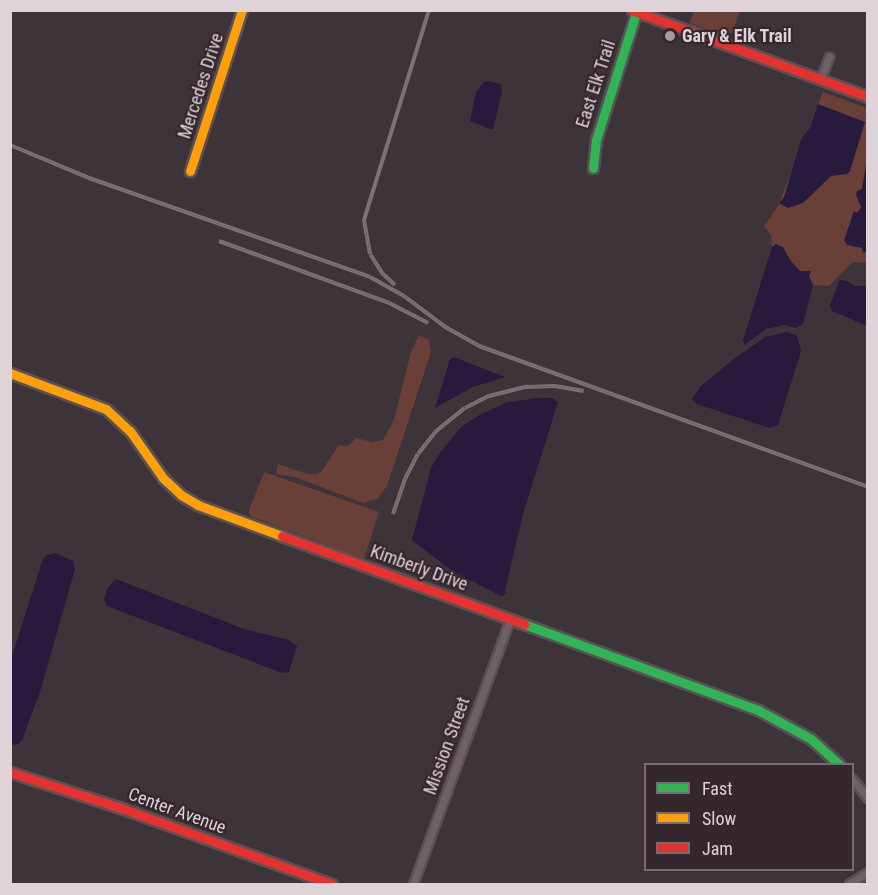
<!DOCTYPE html>
<style>
body{margin:0}
#map{position:relative;width:878px;height:895px;overflow:hidden;background:#3c3438;font-family:"Roboto Condensed",sans-serif}
div>[style]{position:absolute}
[style*='--x']{left:calc(var(--x)*1px);top:calc(var(--y)*1px);width:calc(var(--w)*1px);rotate:calc(var(--a)*1deg)}
.green>*{inset:0;background:#684037}
.water>*{inset:0;background:#281a3d}
.roads{filter:drop-shadow(2px 0 #585155) drop-shadow(-2px 0 #585155) drop-shadow(0 2px #585155) drop-shadow(0 -2px #585155)}
.street>*{height:7px;margin:-3.5px;padding:0 3.5px;transform-origin:3.5px;border-radius:3.5px;background:#6f6163}
.fast>*{height:9px;margin:-4.5px;padding:0 4.5px;transform-origin:4.5px;border-radius:4.5px;background:#30b455}
.slow>*{height:9px;margin:-4.5px;padding:0 4.5px;transform-origin:4.5px;border-radius:4.5px;background:#ff9f0a}
.jam>*{height:9px;margin:-4.5px;padding:0 4.5px;transform-origin:4.5px;border-radius:4.5px;background:#e5322d}
.rail>*{height:4px;margin-top:-2px;transform-origin:0;background:repeating-linear-gradient(90deg,#35272e 0 4.5px,#7d7174 0 9px);box-sizing:border-box;border-block:2px solid #7d7174}
.dots>*{width:16px;height:16px;translate:-50% -50%;box-sizing:border-box;border:3px solid #35272e;border-radius:50%}
span{translate:-50% -50%;white-space:nowrap;text-align:center;line-height:1.15;-webkit-text-stroke:4.5px #35272e;paint-order:stroke}
.poi-label{font-size:18px;color:#ddd3d8;font-weight:700}
.left{translate:0 -50%;text-align:left}
.street-label{font-size:18px;color:#ddd3d8}
.frame{position:absolute;inset:0;border:12px solid #ddd3d8;pointer-events:none}
.legend{position:absolute;left:644px;top:763px;width:210px;height:108px;box-sizing:border-box;background:#35272e;border:2px solid #786c72;margin:0;padding:8px 10px;list-style:none;font-size:18px;color:#ddd3d8}
.legend li{display:flex;align-items:center;gap:12px;height:30px}
.legend b{width:30px;border:2px solid #786c72}
</style>
<div id="map">
<div class="green">
<div style="clip-path:polygon(694px 11px,694px 10px,740px 11px,730px 38px,689px 23px)"></div>
<div style="clip-path:polygon(823px 92px,867px 108px,867px 263px,853px 262px,829px 286px,813px 285px,788px 257px,772px 247px,771px 235px,764px 226px,778px 206px)"></div>
<div style="clip-path:polygon(419px 335px,429px 340px,431px 352px,387px 486px,377px 499px,363px 503px,295px 477px,276px 474px,278px 464px,308px 474px,316px 474px,321px 472px,339px 445px,348px 446px,356px 438px,372px 442px,383px 440px,394px 420px,411px 352px)"></div>
<div style="clip-path:polygon(264px 472px,379px 512px,364px 559px,250px 516px,249px 510px)"></div>
</div>
<div class="water">
<div style="clip-path:polygon(489px 81px,501px 84px,502px 92px,493px 129px,490px 129px,470px 121px,476px 92px,484px 82px)"></div>
<div style="clip-path:polygon(818px 104px,865px 122px,850px 171px,847px 174px,831px 176px,803px 203px,788px 208px,779px 203px,784px 197px,801px 140px,810px 127px)"></div>
<div style="clip-path:polygon(867px 158px,868px 251px,863px 253px,862px 248px,847px 245px,844px 240px,854px 211px,857px 213px,861px 207px,856px 195px,857px 191px,862px 189px)"></div>
<div style="clip-path:polygon(776px 244px,783px 247px,792px 263px,800px 271px,811px 271px,809px 276px,813px 285px,803px 324px,796px 328px,784px 325px,766px 329px,744px 345px,743px 340px,772px 247px)"></div>
<div style="clip-path:polygon(840px 280px,847px 281px,855px 286px,867px 286px,867px 326px,832px 311px,830px 305px)"></div>
<div style="clip-path:polygon(787px 332px,797px 336px,801px 351px,778px 425px,769px 428px,697px 404px,692px 399px,700px 387px,735px 358px,765px 337px)"></div>
<div style="clip-path:polygon(454px 357px,505px 377px,473px 387px,435px 408px,450px 359px)"></div>
<div style="clip-path:polygon(539px 398px,552px 398px,558px 402px,523px 514px,505px 590px,506px 594px,501px 596px,452px 571px,412px 540px,431px 468px,439px 454px,461px 427px,481px 414px,508px 402px)"></div>
<div style="clip-path:polygon(55px 553px,73px 561px,75px 569px,40px 692px,22px 740px,18px 744px,12px 745px,11px 659px,43px 559px,47px 555px)"></div>
<div style="clip-path:polygon(116px 579px,244px 629px,289px 640px,297px 646px,289px 672px,282px 673px,107px 606px,104px 599px,108px 587px)"></div>
</div>
<div class="roads">
<div class="street">
<div style="--x:820;--y:80;--w:25;--a:-69"></div>
<div style="--x:852;--y:779;--w:25;--a:50"></div>
<div style="--x:413;--y:884;--w:282;--a:-69.9"></div>
<div style="--x:849;--y:884;--w:22;--a:-32"></div>
</div>
<div class="fast">
<div style="--x:593;--y:168;--w:28;--a:-84"></div>
<div style="--x:596;--y:140;--w:136;--a:-72.5"></div>
<div style="--x:524;--y:624;--w:249;--a:20.2"></div>
<div style="--x:758;--y:710;--w:60;--a:28.7"></div>
<div style="--x:811;--y:739;--w:38;--a:42"></div>
</div>
<div class="slow">
<div style="--x:190;--y:171;--w:169;--a:-72.1"></div>
<div style="--x:10;--y:373;--w:103;--a:20.6"></div>
<div style="--x:106;--y:409;--w:33;--a:43"></div>
<div style="--x:130;--y:431;--w:57;--a:54.9"></div>
<div style="--x:163;--y:478;--w:25;--a:43"></div>
<div style="--x:181;--y:495;--w:20;--a:30"></div>
<div style="--x:198;--y:505;--w:90;--a:20.3"></div>
</div>
<div class="jam">
<div style="--x:632;--y:10;--w:252;--a:20.2"></div>
<div style="--x:282;--y:536;--w:258;--a:20"></div>
<div style="--x:10;--y:772;--w:114;--a:18"></div>
<div style="--x:118;--y:807;--w:227;--a:19.8"></div>
</div>
</div>
<div class="rail">
<div style="--x:10;--y:145;--w:86;--a:22.7"></div>
<div style="--x:89;--y:178;--w:298;--a:19.4"></div>
<div style="--x:370;--y:277;--w:39;--a:29"></div>
<div style="--x:404;--y:296;--w:54;--a:36.7"></div>
<div style="--x:447;--y:328;--w:37;--a:29"></div>
<div style="--x:479;--y:346;--w:414;--a:19.9"></div>
<div style="--x:219;--y:241;--w:181;--a:20"></div>
<div style="--x:389;--y:303;--w:44;--a:27.1"></div>
<div style="--x:395;--y:285;--w:18;--a:-137"></div>
<div style="--x:382;--y:273;--w:22;--a:-122"></div>
<div style="--x:370;--y:254;--w:35;--a:-100"></div>
<div style="--x:364;--y:220;--w:220;--a:-72.8"></div>
<div style="--x:393;--y:514;--w:37;--a:-71"></div>
<div style="--x:405;--y:479;--w:28;--a:-63"></div>
<div style="--x:418;--y:454;--w:28;--a:-52"></div>
<div style="--x:435;--y:432;--w:38;--a:-39"></div>
<div style="--x:465;--y:408;--w:27;--a:-27"></div>
<div style="--x:489;--y:396;--w:37;--a:-14"></div>
<div style="--x:525;--y:387;--w:30;--a:-2"></div>
<div style="--x:555;--y:386;--w:29;--a:10"></div>
</div>
<div class="dots">
<div style="left:670px;top:36px;background:#a59ba0"></div>
</div>
<div class="poi-label">
<span class="left" style="left:682px;top:36px">Gary &amp; Elk Trail</span>
</div>
<div class="street-label">
<span style="left:596px;top:84px;rotate:-72deg">East Elk Trail</span>
<span style="left:201px;top:86px;rotate:-72deg">Mercedes Drive</span>
<span style="left:419px;top:568px;rotate:20deg">Kimberly Drive</span>
<span style="left:447px;top:746px;rotate:-70deg">Mission Street</span>
<span style="left:177px;top:811px;rotate:20deg">Center Avenue</span>
</div>
<div class="frame"></div>
<ul class="legend">
<li><b style="height:8px;background:#30b455"></b>Fast</li>
<li><b style="height:8px;background:#ff9f0a"></b>Slow</li>
<li><b style="height:8px;background:#e5322d"></b>Jam</li>
</ul>
</div>
